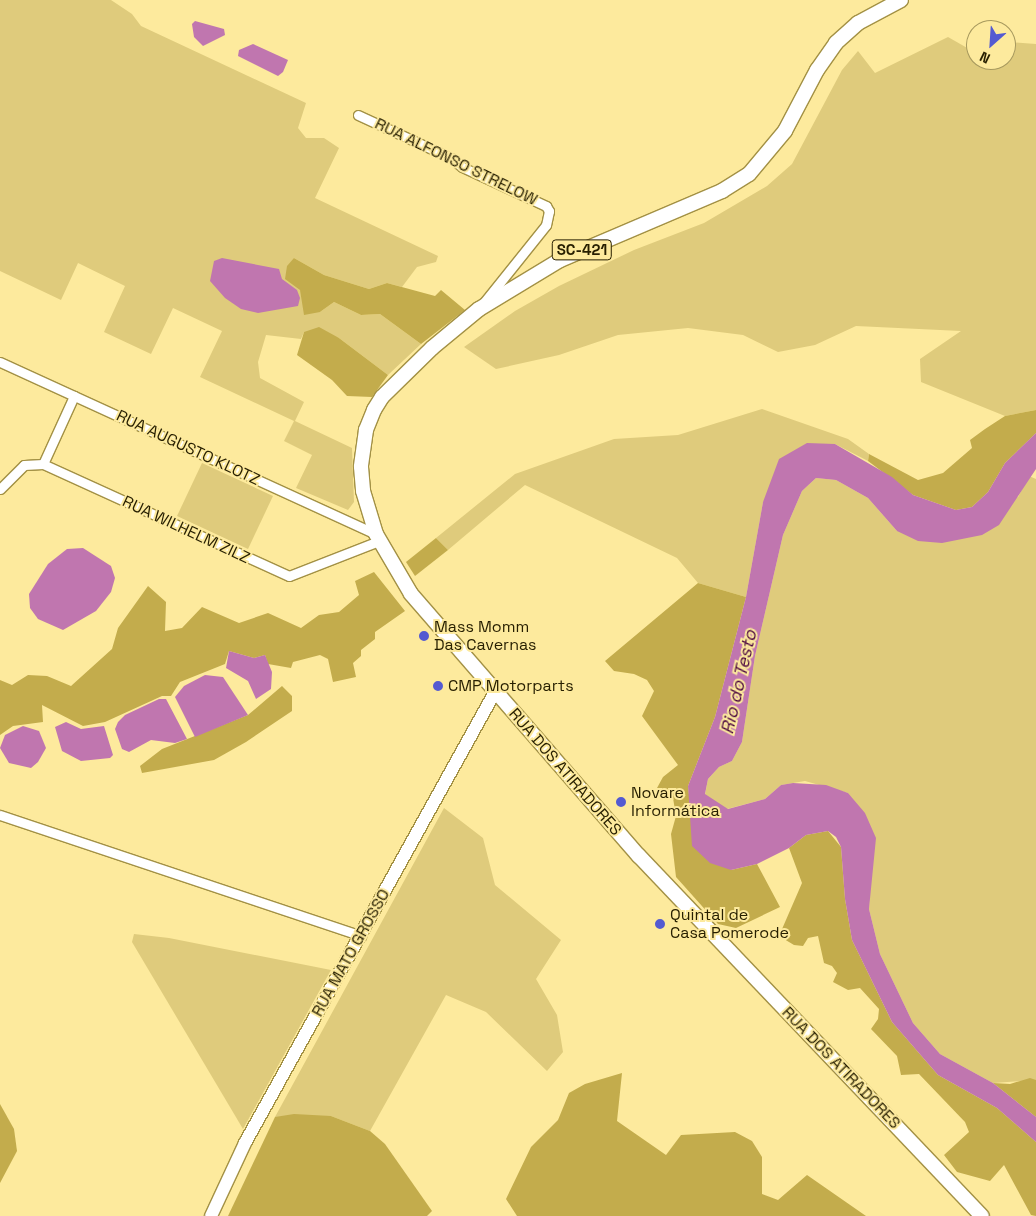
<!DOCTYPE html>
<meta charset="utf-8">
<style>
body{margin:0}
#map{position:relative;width:1036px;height:1216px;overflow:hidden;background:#fdea9d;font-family:"Space Grotesk",sans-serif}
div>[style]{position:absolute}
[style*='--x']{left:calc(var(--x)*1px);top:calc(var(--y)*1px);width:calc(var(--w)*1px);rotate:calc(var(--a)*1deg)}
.green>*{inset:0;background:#dfcb7c}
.forest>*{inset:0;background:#c3ac4c}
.water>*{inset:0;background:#c076af}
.roads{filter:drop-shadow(1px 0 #a39145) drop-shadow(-1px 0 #a39145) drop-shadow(0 1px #a39145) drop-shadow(0 -1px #a39145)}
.street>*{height:9px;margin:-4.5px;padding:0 4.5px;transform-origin:4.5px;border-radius:4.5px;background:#fff}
.secondary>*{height:12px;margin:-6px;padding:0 6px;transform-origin:6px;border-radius:6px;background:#fff}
.primary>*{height:14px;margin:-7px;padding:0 7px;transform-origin:7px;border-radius:7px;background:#fff}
.dots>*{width:14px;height:14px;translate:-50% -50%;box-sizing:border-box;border:2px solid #fdea9d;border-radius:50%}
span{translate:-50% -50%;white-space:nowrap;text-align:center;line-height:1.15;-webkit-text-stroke:4px #fdea9d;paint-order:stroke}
.shield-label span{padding:1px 4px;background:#fdea9d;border:1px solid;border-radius:4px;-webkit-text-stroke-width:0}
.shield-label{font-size:15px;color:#271f00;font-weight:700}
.street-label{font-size:16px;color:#271f00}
.poi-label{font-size:16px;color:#271f00}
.left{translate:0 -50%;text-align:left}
.water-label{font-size:18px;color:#4a0540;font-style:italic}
.north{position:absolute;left:966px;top:20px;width:50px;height:50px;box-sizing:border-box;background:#fdea9d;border:1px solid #a7995e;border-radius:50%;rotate:206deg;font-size:14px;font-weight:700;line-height:20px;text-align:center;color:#271f00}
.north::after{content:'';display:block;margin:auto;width:18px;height:22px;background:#545ad1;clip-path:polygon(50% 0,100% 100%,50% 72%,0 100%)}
</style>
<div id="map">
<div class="green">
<div style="clip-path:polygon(0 0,111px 0,132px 14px,141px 26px,306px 103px,298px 128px,306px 138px,324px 138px,339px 148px,315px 198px,438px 256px,436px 262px,417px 267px,402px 287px,387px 283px,369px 289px,324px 275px,294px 258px,300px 290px,320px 312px,334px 302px,361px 315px,380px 314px,421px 344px,388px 375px,339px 338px,304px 332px,301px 339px,266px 335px,258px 362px,260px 378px,304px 402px,295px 421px,352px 448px,354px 502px,348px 510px,296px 488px,312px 455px,284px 441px,294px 421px,200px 377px,222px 331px,173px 308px,151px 354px,104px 332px,125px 286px,78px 263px,61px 300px,0 271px)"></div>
<div style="clip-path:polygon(948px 37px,976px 53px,976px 60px,991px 62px,1006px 60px,1009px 42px,1036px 44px,1036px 410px,1005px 416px,921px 382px,920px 359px,961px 331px,856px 326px,815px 345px,778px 352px,743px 335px,688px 328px,618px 335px,559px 355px,496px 369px,464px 347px,515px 311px,559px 286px,634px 250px,704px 223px,767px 186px,792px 164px,842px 70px,858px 51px,875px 73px)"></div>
<div style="clip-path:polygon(762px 409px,848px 439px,869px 454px,868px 461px,835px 444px,763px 502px,746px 597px,698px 583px,677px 558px,525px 485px,448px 550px,436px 538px,515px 474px,614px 439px,678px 435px)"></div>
<div style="clip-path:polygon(202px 463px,273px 496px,248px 549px,177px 516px)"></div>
<div style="clip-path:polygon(1029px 476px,1036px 479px,1036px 1080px,993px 1083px,940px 1054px,913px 1023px,880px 954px,869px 909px,871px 875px,848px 793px,805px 781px,781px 785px,765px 799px,727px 809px,705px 795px,708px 779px,719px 767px,732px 761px,742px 742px,755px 656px,783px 535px,802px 491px,816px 478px,836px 480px,868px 498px,897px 531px,1018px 497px)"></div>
<div style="clip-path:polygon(444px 808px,483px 838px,495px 885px,561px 940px,536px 979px,557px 1015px,563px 1052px,547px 1071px,486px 1012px,446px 995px,370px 1131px,331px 1116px,275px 1117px)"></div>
<div style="clip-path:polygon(134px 934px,169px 938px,331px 970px,243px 1129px,132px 942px)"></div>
</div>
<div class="forest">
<div style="clip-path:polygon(294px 258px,324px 275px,369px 289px,387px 283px,435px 296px,441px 290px,465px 310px,421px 344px,380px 314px,361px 315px,334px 302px,320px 312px,304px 315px,300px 290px,285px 279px,287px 266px)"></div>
<div style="clip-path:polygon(319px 327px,339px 338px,388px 375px,372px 397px,347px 396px,332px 380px,297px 355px,304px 332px)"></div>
<div style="clip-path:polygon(1036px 410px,1036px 433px,1005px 463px,988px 492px,972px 507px,956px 510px,913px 495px,868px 461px,869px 454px,918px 480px,943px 473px,972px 448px,970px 440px,985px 429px,1005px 416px)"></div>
<div style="clip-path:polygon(436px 538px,448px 550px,415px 576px,406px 562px)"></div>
<div style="clip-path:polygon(374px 572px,405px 611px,375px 632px,375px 639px,361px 650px,361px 656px,353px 663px,356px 677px,333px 682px,328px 659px,320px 655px,293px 662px,291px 668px,268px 664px,265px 655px,254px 658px,229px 651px,225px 664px,180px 682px,171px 696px,162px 696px,105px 722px,83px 726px,42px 705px,43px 722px,13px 726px,0 735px,0 680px,12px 685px,28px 675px,47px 676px,71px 686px,112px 649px,118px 628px,148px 586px,166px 602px,165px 631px,182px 628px,202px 607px,239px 623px,268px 613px,301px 628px,319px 615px,339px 612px,359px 595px,355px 581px)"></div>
<div style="clip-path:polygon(698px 583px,746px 597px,715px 717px,688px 786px,691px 812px,731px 870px,757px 864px,780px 907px,736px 928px,718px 924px,676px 877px,671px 834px,676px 816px,673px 798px,657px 788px,663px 777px,678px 765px,642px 716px,654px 691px,647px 680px,634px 674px,614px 671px,605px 661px)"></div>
<div style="clip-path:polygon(282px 686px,292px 696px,292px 711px,246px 742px,214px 760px,142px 773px,140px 766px,162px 749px,248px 715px)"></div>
<div style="clip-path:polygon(828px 831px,841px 847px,845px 899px,852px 940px,892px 1022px,938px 1075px,997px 1108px,1036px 1142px,1036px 1216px,1031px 1215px,1004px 1165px,990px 1181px,957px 1172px,944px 1155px,969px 1132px,965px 1122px,919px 1074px,901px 1075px,897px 1056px,871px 1029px,878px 1019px,879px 1009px,860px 988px,848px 990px,833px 982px,837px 973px,832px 966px,824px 963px,818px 936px,808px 938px,803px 946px,794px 945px,779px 936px,802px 883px,789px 848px,806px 835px)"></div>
<div style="clip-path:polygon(622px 1073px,617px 1121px,666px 1155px,681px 1135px,735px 1132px,752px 1141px,762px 1157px,762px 1194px,778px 1200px,807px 1175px,866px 1216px,517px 1216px,506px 1199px,531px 1147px,558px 1120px,569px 1093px,585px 1084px)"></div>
<div style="clip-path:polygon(1030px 1078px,1036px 1080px,1036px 1117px,993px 1083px,1010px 1084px)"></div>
<div style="clip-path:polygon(0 1104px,14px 1129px,17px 1151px,0 1183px)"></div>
<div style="clip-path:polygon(294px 1114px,331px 1116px,370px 1131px,385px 1144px,432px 1211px,427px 1216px,228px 1216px,275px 1117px)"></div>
</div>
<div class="water">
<div style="clip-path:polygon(195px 21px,224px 29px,225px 35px,203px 46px,194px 37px,192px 24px)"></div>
<div style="clip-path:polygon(253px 44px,288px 60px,283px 72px,278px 76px,238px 56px,239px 50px)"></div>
<div style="clip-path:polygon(222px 258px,279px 269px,282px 279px,297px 290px,300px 298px,298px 306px,258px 313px,241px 309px,225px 298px,210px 281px,214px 261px)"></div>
<div style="clip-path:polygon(1036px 433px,1036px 469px,999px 525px,982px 535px,942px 543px,918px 541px,897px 531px,868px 498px,836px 480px,816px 478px,802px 491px,783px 535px,755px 656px,742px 742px,732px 761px,719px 767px,708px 779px,705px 794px,728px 809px,765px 799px,781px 785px,793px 783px,826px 785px,848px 793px,865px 813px,876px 838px,869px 909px,880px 954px,913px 1023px,940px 1054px,993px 1083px,1036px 1117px,1036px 1142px,997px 1108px,938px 1075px,892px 1022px,852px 940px,845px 899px,841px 847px,836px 837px,828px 831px,806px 835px,789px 848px,757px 864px,731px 870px,710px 863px,692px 846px,688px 786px,715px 717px,746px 597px,763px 502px,779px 459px,807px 443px,835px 444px,892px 477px,913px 495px,956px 510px,972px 507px,988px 492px,1005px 463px)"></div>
<div style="clip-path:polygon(83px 548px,111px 566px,115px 578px,111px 592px,96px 611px,63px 630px,38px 619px,30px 608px,29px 594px,48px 564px,67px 549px)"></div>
<div style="clip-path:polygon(229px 651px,254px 658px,265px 655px,272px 672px,271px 689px,256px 699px,248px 681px,226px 668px)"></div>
<div style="clip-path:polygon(205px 675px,223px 677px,248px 715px,195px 737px,175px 697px,184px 686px)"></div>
<div style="clip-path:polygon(159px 699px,166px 699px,187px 739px,175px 743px,151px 740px,129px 752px,122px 749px,115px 729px,118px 722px,125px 715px)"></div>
<div style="clip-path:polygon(66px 722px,81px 729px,104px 726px,113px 755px,110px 758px,81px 761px,62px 751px,55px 727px)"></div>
<div style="clip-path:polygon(23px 726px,39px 731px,46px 748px,38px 762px,31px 768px,9px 763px,0 748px,5px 735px)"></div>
</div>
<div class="roads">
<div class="street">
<div style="--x:358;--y:115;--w:102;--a:24.8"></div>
<div style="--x:451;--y:158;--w:14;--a:39"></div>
<div style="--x:462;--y:167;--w:93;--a:24.9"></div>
<div style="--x:546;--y:206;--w:6;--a:59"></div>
<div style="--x:549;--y:211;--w:14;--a:102"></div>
<div style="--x:546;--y:225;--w:102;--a:128.7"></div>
<div style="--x:0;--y:362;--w:413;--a:24.6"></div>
<div style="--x:43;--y:464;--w:75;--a:-65.5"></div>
<div style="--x:0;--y:489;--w:34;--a:-45"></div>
<div style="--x:24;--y:465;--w:19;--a:-3"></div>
<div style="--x:43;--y:464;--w:270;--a:24.5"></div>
<div style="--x:289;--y:576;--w:97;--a:-21.3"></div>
<div style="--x:0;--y:815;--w:381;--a:18.5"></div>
</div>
<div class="secondary">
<div style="--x:211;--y:1216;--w:81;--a:-65"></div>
<div style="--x:245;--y:1143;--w:516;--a:-61"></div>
</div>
<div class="primary">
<div style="--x:901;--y:0;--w:49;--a:151.9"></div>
<div style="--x:858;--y:23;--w:30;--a:138"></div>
<div style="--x:836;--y:43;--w:33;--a:125"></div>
<div style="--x:817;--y:70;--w:69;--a:117.7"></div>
<div style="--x:785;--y:131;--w:56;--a:129.9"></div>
<div style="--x:749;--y:174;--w:32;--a:148"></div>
<div style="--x:722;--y:191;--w:176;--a:156.9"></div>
<div style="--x:560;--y:260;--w:95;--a:148.8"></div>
<div style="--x:479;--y:309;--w:61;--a:140.3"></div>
<div style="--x:432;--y:348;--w:70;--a:135.6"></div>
<div style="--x:382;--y:397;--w:15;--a:122"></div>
<div style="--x:374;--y:410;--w:22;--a:112"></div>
<div style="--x:366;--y:430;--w:37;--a:98"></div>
<div style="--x:361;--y:467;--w:24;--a:85"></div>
<div style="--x:363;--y:491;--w:45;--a:73.2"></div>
<div style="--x:376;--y:534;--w:69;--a:59.7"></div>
<div style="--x:411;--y:594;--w:347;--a:49"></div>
<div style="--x:639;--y:856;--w:497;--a:46.4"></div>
</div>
</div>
<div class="dots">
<div style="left:424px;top:636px;background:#545ad1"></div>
<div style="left:438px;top:686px;background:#545ad1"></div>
<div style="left:621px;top:802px;background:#545ad1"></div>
<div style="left:660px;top:924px;background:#545ad1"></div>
</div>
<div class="shield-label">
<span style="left:582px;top:250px">SC-421</span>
</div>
<div class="street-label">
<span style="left:456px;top:162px;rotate:26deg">RUA ALFONSO STRELOW</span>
<span style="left:188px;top:448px;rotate:25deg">RUA AUGUSTO KLOTZ</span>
<span style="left:186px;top:530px;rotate:25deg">RUA WILHELM ZILZ</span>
<span style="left:565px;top:772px;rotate:49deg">RUA DOS ATIRADORES</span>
<span style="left:351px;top:953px;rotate:-61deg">RUA MATO GROSSO</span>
<span style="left:841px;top:1068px;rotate:46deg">RUA DOS ATIRADORES</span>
</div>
<div class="poi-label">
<span class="left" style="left:434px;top:636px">Mass Momm<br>Das Cavernas</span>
<span class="left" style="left:448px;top:686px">CMP Motorparts</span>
<span class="left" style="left:631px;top:802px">Novare<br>Informática</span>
<span class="left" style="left:670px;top:924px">Quintal de<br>Casa Pomerode</span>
</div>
<div class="water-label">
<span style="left:739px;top:682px;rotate:-77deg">Rio do Testo</span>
</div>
<div class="north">N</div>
</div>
